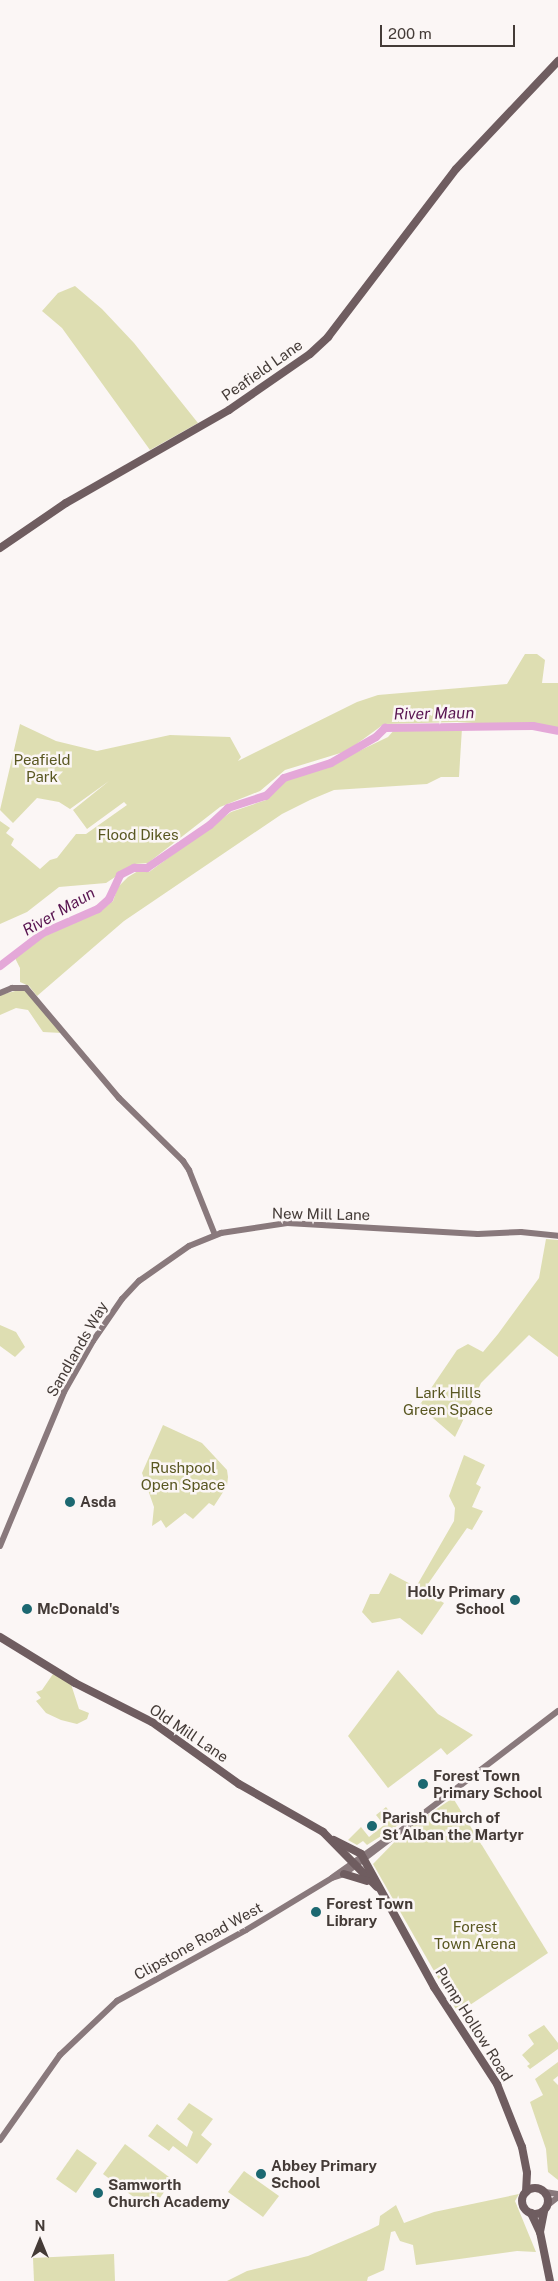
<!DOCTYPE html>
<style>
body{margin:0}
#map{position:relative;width:558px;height:2281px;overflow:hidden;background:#fbf6f5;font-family:"Public Sans",sans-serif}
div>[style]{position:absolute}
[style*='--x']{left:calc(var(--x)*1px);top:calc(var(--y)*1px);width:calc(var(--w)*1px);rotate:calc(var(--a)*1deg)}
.green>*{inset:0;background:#dedeb2}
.river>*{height:8px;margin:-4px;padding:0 4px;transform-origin:4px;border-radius:4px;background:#e4a8d8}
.secondary>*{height:6px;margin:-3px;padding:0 3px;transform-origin:3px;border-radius:3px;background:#89797c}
.primary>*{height:8px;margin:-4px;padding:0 4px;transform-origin:4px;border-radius:4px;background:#6f5d60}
.primary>.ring{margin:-4px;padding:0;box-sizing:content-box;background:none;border:8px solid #6f5d60;border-radius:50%}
.dots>*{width:14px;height:14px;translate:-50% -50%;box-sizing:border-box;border:2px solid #fbf6f5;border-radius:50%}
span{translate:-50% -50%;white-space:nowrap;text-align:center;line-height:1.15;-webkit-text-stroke:5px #fbf6f5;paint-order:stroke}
.street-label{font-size:15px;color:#443b37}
.park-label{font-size:15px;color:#595721}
.poi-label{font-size:15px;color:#443b37;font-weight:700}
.left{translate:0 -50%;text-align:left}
.right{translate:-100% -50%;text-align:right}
.water-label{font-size:16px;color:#591551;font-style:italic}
.north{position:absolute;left:15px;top:2216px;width:50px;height:50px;-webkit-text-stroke:4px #fbf6f5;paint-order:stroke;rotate:0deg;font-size:14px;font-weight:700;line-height:20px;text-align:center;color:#443b37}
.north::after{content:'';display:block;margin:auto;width:18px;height:22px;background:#443b37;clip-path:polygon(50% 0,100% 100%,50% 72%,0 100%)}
.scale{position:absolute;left:380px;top:25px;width:135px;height:22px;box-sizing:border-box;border:2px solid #443b37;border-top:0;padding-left:6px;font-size:15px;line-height:18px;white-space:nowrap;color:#443b37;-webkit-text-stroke:4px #fbf6f5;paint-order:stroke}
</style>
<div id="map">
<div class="green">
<div style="clip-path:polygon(75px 286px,102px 309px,134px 343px,198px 423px,150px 450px,62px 328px,42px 311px,58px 293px)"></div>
<div style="clip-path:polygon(525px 654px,537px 654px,545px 660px,542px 683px,558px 683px,558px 728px,457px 722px,384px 724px,347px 751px,285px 770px,260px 791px,220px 807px,148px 863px,135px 864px,106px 883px,59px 887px,27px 912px,0 924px,0 821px,10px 828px,6px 833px,14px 839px,11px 845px,40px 869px,50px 860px,57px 858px,76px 834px,86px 834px,127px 805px,124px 802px,87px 829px,73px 810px,109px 781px,70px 809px,59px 802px,37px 798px,13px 823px,0 810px,20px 724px,56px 741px,97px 751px,170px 735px,230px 737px,241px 757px,238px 761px,357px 702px,378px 695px,507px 684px)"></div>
<div style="clip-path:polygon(417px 727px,462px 728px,459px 777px,441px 777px,427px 784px,334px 790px,310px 800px,282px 814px,124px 921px,37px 996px,29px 986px,20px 982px,20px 968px,14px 956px,43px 937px,100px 911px,113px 901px,118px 887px,128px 877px,138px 871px,149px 872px,231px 812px,266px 800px,285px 779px,330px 765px,388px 737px,395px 729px)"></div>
<div style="clip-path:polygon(23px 989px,30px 994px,62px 1033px,43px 1032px,28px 1010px,16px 1008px,0 1015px,0 995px)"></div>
<div style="clip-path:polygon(546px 1239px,558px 1240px,558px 1357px,529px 1335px,481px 1383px,455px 1437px,419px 1406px,457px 1350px,468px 1344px,483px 1352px,498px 1334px,539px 1278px)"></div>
<div style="clip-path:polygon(0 1325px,16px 1332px,25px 1347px,15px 1357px,0 1346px)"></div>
<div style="clip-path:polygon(163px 1425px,202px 1443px,227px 1470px,228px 1477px,227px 1486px,214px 1506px,209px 1503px,193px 1519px,185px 1513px,166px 1528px,161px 1520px,152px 1526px,154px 1507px,142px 1473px)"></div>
<div style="clip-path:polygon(464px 1455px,485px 1465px,476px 1484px,481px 1487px,472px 1507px,483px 1511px,472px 1530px,467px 1528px,423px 1591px,444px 1603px,422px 1635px,400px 1618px,372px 1623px,362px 1612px,370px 1594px,379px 1594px,390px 1573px,416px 1587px,454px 1521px,455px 1508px,449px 1496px)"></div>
<div style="clip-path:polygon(398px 1670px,438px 1714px,473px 1735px,447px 1755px,441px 1748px,388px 1788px,348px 1736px)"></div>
<div style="clip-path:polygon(53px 1674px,70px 1681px,79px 1709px,89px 1713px,87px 1719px,77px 1724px,61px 1720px,46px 1713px,36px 1701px,41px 1698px,36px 1692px,42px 1690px)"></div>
<div style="clip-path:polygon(453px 1798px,548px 1953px,458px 2013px,373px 1864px,408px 1828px)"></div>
<div style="clip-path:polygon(386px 1807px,400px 1824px,367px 1845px,363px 1841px,357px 1845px,348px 1840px,361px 1827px,369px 1837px,384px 1825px,376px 1815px)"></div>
<div style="clip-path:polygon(544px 2025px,558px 2043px,558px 2049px,530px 2069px,527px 2066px,530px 2064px,522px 2055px,534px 2044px,528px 2035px)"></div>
<div style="clip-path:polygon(558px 2062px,558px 2076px,553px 2080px,558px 2085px,558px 2180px,548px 2172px,546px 2149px,530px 2102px,543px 2095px,535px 2079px)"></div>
<div style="clip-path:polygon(189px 2103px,213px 2119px,201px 2135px,212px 2144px,197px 2164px,173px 2146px,169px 2151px,148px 2136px,157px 2124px,187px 2147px,193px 2132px,177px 2119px)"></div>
<div style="clip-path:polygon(125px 2144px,173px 2180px,151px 2210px,103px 2174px)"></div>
<div style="clip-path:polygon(77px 2149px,97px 2163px,76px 2193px,56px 2179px)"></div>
<div style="clip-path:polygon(244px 2171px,279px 2196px,263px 2217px,228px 2192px)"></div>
<div style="clip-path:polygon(519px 2194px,515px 2201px,536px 2252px,517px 2251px,416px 2265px,413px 2245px,400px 2241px,395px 2231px,391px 2232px,384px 2270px,368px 2277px,367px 2281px,227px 2281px,247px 2271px,308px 2256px,369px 2230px,379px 2225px,380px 2216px,396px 2205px,404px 2223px,434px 2212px)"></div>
<div style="clip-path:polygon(114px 2254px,115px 2281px,34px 2281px,33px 2258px)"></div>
</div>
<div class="river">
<div style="--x:0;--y:966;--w:54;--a:-37.5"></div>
<div style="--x:43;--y:933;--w:60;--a:-23.6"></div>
<div style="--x:98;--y:909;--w:15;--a:-42"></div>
<div style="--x:109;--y:899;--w:26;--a:-65"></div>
<div style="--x:120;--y:875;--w:16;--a:-27"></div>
<div style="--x:134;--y:868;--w:13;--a:0"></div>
<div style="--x:147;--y:868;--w:76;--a:-34.3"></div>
<div style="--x:210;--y:825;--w:25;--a:-43"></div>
<div style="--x:228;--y:808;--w:40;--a:-18"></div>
<div style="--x:266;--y:796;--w:25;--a:-45"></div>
<div style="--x:284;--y:778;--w:49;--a:-17.7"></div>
<div style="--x:331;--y:763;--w:52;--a:-30"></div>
<div style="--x:376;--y:737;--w:13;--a:-45"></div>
<div style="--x:385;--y:728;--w:148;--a:-0.8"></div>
<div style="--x:533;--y:726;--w:25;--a:11"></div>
</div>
<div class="secondary">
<div style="--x:0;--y:993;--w:13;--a:-23"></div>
<div style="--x:12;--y:988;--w:14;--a:0"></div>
<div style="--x:26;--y:988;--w:144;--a:49.8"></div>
<div style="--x:119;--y:1098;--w:90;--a:44.5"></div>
<div style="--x:183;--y:1161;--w:11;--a:56"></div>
<div style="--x:189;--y:1170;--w:70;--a:68.2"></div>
<div style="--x:0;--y:1546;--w:167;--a:-67.4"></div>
<div style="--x:64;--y:1392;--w:59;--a:-60.4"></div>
<div style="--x:93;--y:1341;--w:51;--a:-55.4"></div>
<div style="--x:122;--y:1299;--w:25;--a:-47"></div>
<div style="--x:139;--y:1281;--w:61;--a:-35"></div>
<div style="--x:189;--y:1246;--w:35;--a:-22"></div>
<div style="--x:221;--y:1233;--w:67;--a:-8.6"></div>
<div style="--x:287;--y:1223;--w:191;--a:3.3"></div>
<div style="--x:478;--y:1234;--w:43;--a:-2.7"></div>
<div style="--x:521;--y:1232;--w:37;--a:6"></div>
<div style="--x:333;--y:1877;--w:62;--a:-35.2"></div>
<div style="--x:0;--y:2140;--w:104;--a:-54.8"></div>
<div style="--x:60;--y:2055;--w:79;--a:-43.5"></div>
<div style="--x:117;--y:2001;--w:147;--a:-28.8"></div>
<div style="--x:246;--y:1930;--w:100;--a:-31.2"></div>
<div style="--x:332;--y:1878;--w:13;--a:-18"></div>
<div style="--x:344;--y:1874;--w:269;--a:-37.3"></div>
<div style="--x:545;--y:2192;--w:13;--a:9"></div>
<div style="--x:548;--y:2205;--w:13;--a:-39"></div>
</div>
<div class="primary">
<div style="--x:0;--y:548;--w:80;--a:-34.3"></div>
<div style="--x:66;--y:503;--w:188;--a:-29.7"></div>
<div style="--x:229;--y:410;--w:98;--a:-34.7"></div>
<div style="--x:310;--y:354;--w:25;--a:-43"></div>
<div style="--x:328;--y:337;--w:211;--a:-52.7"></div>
<div style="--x:456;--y:169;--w:149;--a:-46.6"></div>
<div style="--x:0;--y:1637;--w:88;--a:31.5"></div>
<div style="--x:75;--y:1683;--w:86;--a:26.9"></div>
<div style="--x:152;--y:1722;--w:107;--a:35.5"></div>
<div style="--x:239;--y:1784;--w:97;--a:29.7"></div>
<div style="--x:323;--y:1832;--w:77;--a:45.5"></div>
<div style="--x:334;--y:1840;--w:30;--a:27"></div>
<div style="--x:361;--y:1854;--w:152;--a:61.2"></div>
<div style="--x:434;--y:1987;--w:116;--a:57"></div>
<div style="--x:497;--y:2084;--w:68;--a:68.4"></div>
<div style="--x:522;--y:2147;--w:26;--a:79"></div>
<div style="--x:527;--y:2173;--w:19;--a:93"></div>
<div style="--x:344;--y:1874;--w:24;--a:17"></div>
<div class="ring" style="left:522px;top:2188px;width:18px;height:18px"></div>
<div style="--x:531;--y:2213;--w:21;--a:65"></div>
<div style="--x:540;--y:2232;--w:50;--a:78.5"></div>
<div style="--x:540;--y:2232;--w:21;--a:-79"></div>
</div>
<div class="dots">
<div style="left:70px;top:1502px;background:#1c6871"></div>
<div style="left:515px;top:1600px;background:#1c6871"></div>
<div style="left:27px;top:1609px;background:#1c6871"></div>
<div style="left:423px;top:1784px;background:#1c6871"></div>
<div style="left:372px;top:1826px;background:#1c6871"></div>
<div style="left:316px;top:1912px;background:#1c6871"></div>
<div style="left:261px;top:2174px;background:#1c6871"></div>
<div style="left:98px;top:2193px;background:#1c6871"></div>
</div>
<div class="street-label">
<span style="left:262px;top:370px;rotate:-35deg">Peafield Lane</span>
<span style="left:321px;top:1214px;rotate:1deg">New Mill Lane</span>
<span style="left:77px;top:1349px;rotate:-60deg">Sandlands Way</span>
<span style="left:189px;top:1733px;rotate:34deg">Old Mill Lane</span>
<span style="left:198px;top:1941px;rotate:-29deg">Clipstone Road West</span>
<span style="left:474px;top:2024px;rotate:58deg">Pump Hollow Road</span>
</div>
<div class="park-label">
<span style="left:42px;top:768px">Peafield<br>Park</span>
<span style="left:138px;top:835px">Flood Dikes</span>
<span style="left:448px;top:1401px">Lark Hills<br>Green Space</span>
<span style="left:183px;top:1476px">Rushpool<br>Open Space</span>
<span style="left:475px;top:1935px">Forest<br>Town Arena</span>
</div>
<div class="poi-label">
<span class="left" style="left:80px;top:1502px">Asda</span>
<span class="right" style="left:505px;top:1600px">Holly Primary<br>School</span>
<span class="left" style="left:37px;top:1609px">McDonald's</span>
<span class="left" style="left:433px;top:1784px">Forest Town<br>Primary School</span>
<span class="left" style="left:382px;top:1826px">Parish Church of<br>St Alban the Martyr</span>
<span class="left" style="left:326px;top:1912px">Forest Town<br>Library</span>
<span class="left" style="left:271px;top:2174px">Abbey Primary<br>School</span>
<span class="left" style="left:108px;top:2193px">Samworth<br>Church Academy</span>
</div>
<div class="water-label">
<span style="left:434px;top:714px;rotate:-1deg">River Maun</span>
<span style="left:59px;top:912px;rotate:-30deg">River Maun</span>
</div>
<div class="north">N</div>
<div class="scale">200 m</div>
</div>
